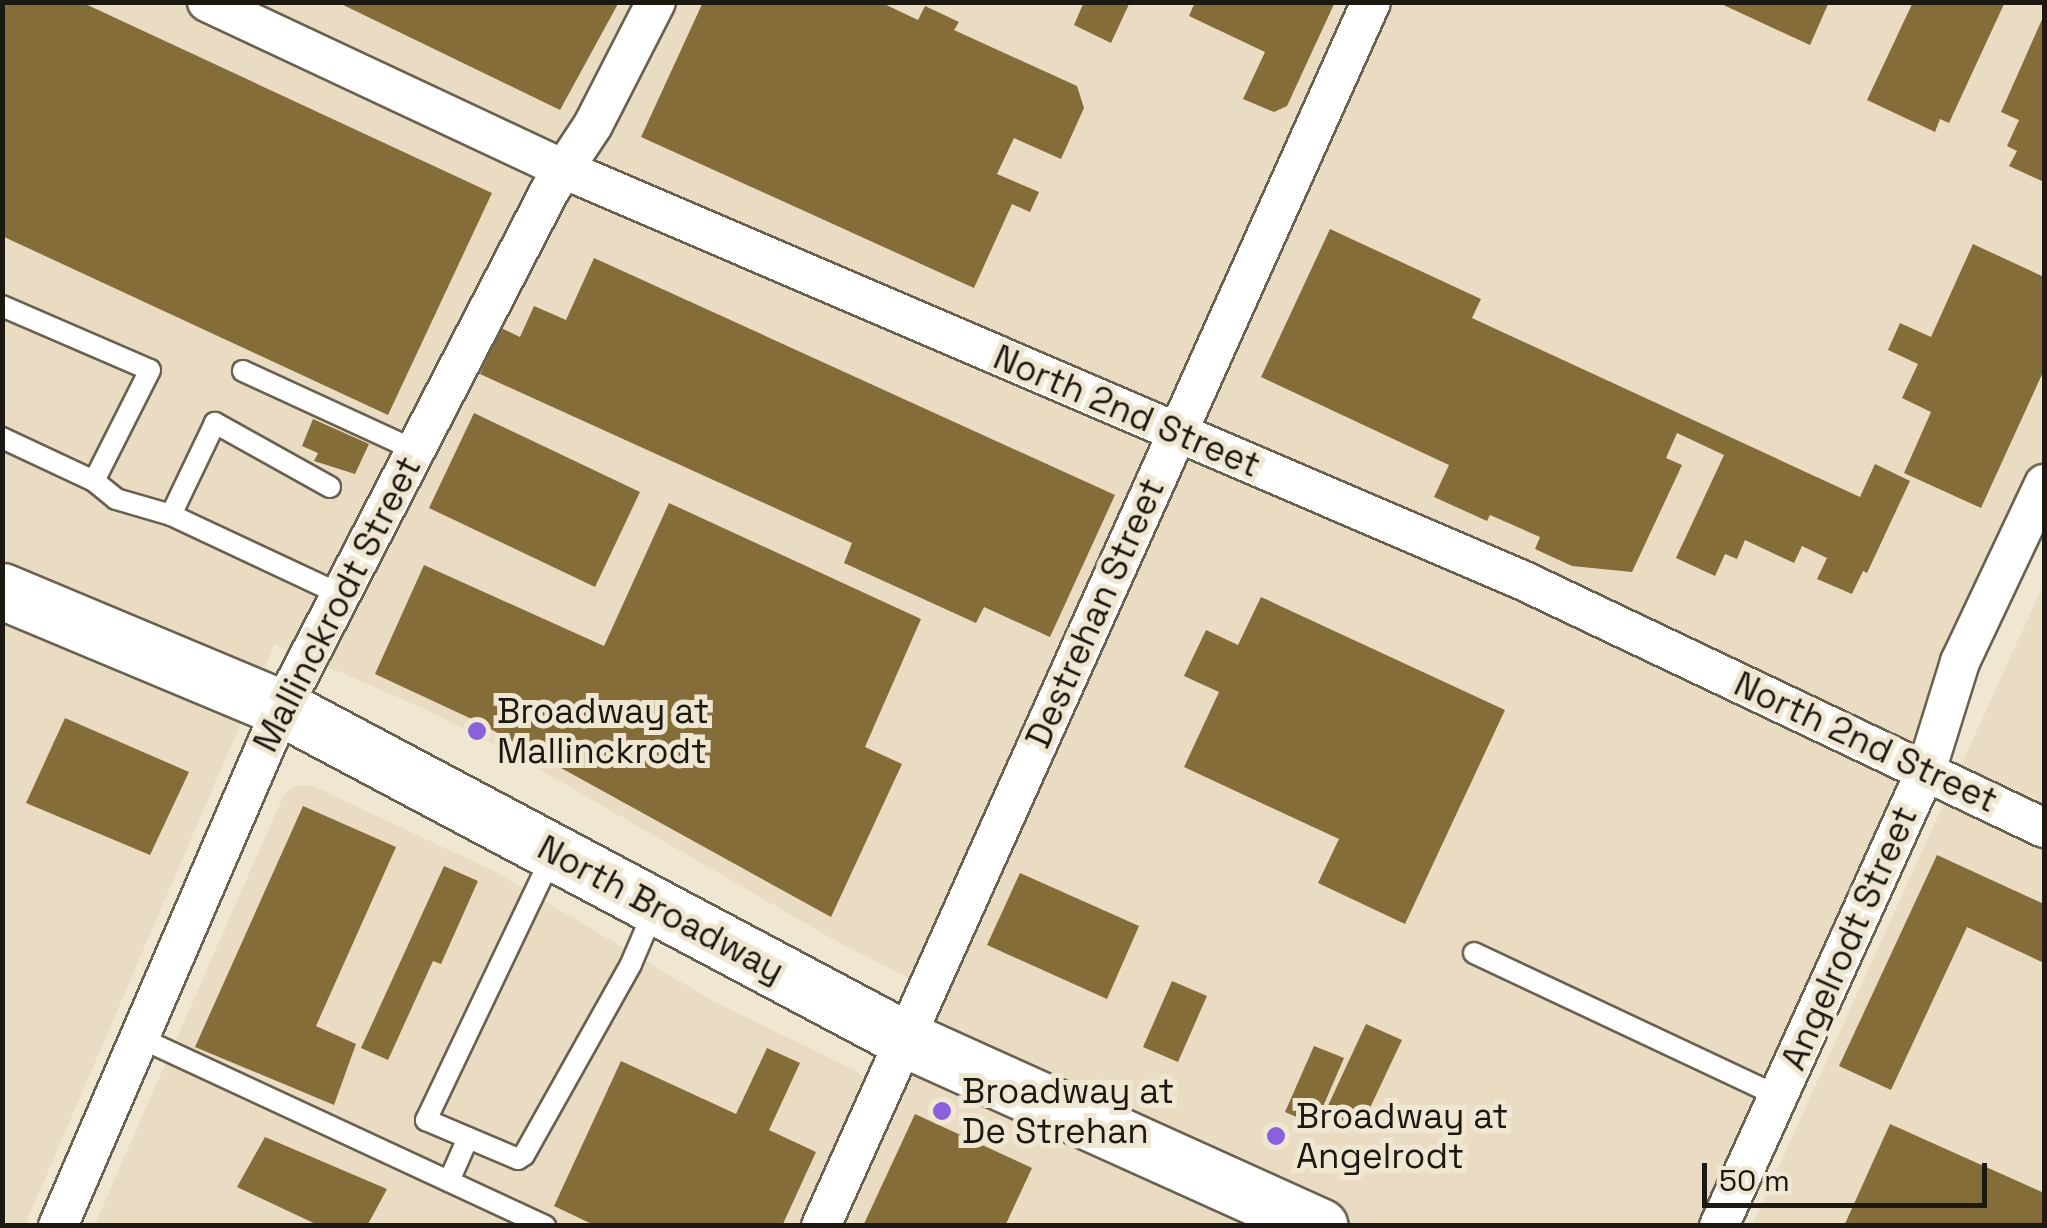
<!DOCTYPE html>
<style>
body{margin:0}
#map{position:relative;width:2047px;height:1228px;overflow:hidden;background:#f0e7d3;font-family:"Space Grotesk",sans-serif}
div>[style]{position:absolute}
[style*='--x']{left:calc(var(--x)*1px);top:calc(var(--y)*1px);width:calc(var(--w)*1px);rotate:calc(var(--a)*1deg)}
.built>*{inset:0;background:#e9dcc2}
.building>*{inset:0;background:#856d39}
.roads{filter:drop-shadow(2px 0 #696150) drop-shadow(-2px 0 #696150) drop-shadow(0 2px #696150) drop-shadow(0 -2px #696150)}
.lane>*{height:20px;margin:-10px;padding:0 10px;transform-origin:10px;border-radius:10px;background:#fff}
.street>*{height:38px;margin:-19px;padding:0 19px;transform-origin:19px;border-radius:19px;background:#fff}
.secondary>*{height:55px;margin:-27.5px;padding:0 27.5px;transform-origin:27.5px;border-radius:27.5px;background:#fff}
.dots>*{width:28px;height:28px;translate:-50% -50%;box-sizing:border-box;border:5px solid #f0e7d3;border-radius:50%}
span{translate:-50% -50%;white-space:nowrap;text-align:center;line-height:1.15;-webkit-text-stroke:10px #f0e7d3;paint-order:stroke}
.street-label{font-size:35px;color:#1c1912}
.poi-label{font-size:35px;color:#1c1912}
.left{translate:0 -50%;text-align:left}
.frame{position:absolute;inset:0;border:5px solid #1c1912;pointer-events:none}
.scale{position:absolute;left:1702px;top:1163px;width:285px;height:45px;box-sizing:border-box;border:5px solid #1c1912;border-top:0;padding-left:12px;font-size:30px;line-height:35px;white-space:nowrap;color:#1c1912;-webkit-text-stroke:8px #f0e7d3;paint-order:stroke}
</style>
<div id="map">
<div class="built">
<div style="clip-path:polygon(2px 3px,2044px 3px,2044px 473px,1706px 1225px,846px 1225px,947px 997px,836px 941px,513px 754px,427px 710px,275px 644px,25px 1225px,3px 1225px)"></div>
<div style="clip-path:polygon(2044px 583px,2044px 1225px,1752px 1225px)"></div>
<div style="clip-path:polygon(295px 786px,313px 786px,496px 872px,713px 1001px,858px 1072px,865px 1083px,801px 1225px,94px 1226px,285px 792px)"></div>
</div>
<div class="building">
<div style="clip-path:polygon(2px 2px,81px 2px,492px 193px,388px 415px,2px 236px)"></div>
<div style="clip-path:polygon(337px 2px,619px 2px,560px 110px)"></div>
<div style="clip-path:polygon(703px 2px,880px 2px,918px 20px,925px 6px,959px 22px,954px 30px,1077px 86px,1084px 108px,1061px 159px,1014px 138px,997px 174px,1039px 192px,1030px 212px,1012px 204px,974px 288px,641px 137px)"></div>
<div style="clip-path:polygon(1084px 2px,1130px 2px,1111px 43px,1074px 25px)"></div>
<div style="clip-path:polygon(1195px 2px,1335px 2px,1287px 106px,1274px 112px,1243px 99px,1265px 52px,1189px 16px)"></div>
<div style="clip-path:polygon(1717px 2px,1829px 2px,1810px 45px)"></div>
<div style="clip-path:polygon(1913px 2px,2005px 2px,1949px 123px,1940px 119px,1935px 132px,1867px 100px)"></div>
<div style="clip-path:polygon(2044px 15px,2044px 182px,2009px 166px,2017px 151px,2007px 146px,2019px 120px,2001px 112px)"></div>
<div style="clip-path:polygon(1330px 229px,1481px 299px,1472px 318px,1860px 497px,1875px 464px,1910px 481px,1867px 573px,1863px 571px,1852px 594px,1817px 579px,1827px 558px,1802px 546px,1794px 563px,1745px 540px,1737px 559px,1725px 554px,1715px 576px,1676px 558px,1724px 455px,1677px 433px,1666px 458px,1682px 465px,1632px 572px,1572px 566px,1535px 549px,1540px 537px,1490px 515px,1487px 521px,1434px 497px,1449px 465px,1261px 377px)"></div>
<div style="clip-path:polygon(1973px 244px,2044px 277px,2044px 370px,1981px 508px,1904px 473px,1931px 412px,1902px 398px,1918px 364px,1888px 350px,1900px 323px,1931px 337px)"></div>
<div style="clip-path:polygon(594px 258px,1115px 495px,1050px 637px,984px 607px,976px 623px,844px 563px,852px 543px,480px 374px,501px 328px,520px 337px,534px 306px,566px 320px)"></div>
<div style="clip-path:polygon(474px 413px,640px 492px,595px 587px,429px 508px)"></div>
<div style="clip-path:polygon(313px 419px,369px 444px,355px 474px,314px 461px,318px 453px,302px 446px)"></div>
<div style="clip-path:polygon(669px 503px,921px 619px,865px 747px,902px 764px,831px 917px,476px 721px,375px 674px,424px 565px,604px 646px)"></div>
<div style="clip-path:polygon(1261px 597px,1505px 710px,1405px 924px,1318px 883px,1339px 839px,1184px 767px,1219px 692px,1184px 676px,1206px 630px,1238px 645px)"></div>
<div style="clip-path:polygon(65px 718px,189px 772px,150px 855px,26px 803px)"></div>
<div style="clip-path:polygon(303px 806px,396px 847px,316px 1026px,356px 1044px,334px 1105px,195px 1047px)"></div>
<div style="clip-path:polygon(1937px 855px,2044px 904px,2044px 963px,1967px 927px,1891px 1090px,1839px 1066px)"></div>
<div style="clip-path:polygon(444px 866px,478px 881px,441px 964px,433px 961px,388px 1060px,361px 1048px)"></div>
<div style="clip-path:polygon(1020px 873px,1139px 926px,1107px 999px,987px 945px)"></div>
<div style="clip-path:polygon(1172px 981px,1207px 996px,1178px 1062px,1143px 1047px)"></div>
<div style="clip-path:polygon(1366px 1024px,1402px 1040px,1360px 1129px,1325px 1112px)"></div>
<div style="clip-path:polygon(1314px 1046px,1344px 1058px,1315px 1125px,1285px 1112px)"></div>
<div style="clip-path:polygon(767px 1048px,800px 1063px,769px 1130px,816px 1152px,782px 1226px,596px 1226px,554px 1206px,621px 1061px,736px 1114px)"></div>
<div style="clip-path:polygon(915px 1114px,1032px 1168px,1005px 1226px,863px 1226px)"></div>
<div style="clip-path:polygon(1890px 1124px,2044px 1193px,2044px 1226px,1844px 1226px)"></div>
<div style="clip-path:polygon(265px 1137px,387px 1189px,367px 1226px,320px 1226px,237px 1187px)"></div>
</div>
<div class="roads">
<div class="lane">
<div style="--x:2;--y:306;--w:161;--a:23.4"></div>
<div style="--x:150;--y:370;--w:124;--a:116.8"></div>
<div style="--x:94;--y:481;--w:102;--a:-154.9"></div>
<div style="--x:243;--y:371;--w:189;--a:24.7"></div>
<div style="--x:94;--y:481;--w:28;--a:39"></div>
<div style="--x:116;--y:499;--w:57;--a:16.2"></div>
<div style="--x:330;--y:487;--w:132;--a:-150.9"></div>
<div style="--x:215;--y:423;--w:102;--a:115.6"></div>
<div style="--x:171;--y:515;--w:187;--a:25.1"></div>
<div style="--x:553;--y:854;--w:295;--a:115.5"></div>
<div style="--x:426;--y:1120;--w:100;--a:23"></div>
<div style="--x:518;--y:1159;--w:7;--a:-34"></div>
<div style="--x:524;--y:1155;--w:219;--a:-60.7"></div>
<div style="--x:631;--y:964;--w:61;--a:-66.8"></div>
<div style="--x:1474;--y:953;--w:336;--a:25.2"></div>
<div style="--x:138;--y:1037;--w:449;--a:24.9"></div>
<div style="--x:449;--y:1181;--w:47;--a:-66.2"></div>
</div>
<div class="street">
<div style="--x:207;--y:2;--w:391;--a:25.1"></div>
<div style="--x:561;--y:168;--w:1048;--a:23.21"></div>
<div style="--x:1524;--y:581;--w:576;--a:25.41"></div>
<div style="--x:58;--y:1226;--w:564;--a:-66.61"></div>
<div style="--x:282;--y:708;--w:583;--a:-62.64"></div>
<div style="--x:550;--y:190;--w:78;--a:-56.5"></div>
<div style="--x:593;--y:125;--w:138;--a:-62.9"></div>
<div style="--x:821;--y:1226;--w:1342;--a:-65.8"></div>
<div style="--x:1719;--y:1226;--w:503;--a:-65.57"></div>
<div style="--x:1927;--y:768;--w:111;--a:-72.7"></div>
<div style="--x:1960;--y:662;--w:197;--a:-64.7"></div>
</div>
<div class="secondary">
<div style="--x:2;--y:591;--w:303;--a:22.7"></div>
<div style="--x:282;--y:708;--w:705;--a:27.98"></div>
<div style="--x:905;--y:1039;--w:455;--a:24.3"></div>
</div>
</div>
<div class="dots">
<div style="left:477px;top:731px;background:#8a61db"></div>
<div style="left:942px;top:1111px;background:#8a61db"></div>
<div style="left:1276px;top:1136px;background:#8a61db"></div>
</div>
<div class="street-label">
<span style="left:1127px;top:411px;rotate:23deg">North 2nd Street</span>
<span style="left:337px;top:604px;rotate:-63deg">Mallinckrodt Street</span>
<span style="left:1095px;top:613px;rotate:-66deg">Destrehan Street</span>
<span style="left:1866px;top:742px;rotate:25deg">North 2nd Street</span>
<span style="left:661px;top:909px;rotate:28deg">North Broadway</span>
<span style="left:1849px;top:938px;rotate:-66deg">Angelrodt Street</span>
</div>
<div class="poi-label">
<span class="left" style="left:497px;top:731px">Broadway at<br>Mallinckrodt</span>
<span class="left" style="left:962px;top:1111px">Broadway at<br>De Strehan</span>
<span class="left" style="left:1296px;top:1136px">Broadway at<br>Angelrodt</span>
</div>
<div class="frame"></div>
<div class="scale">50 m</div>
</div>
